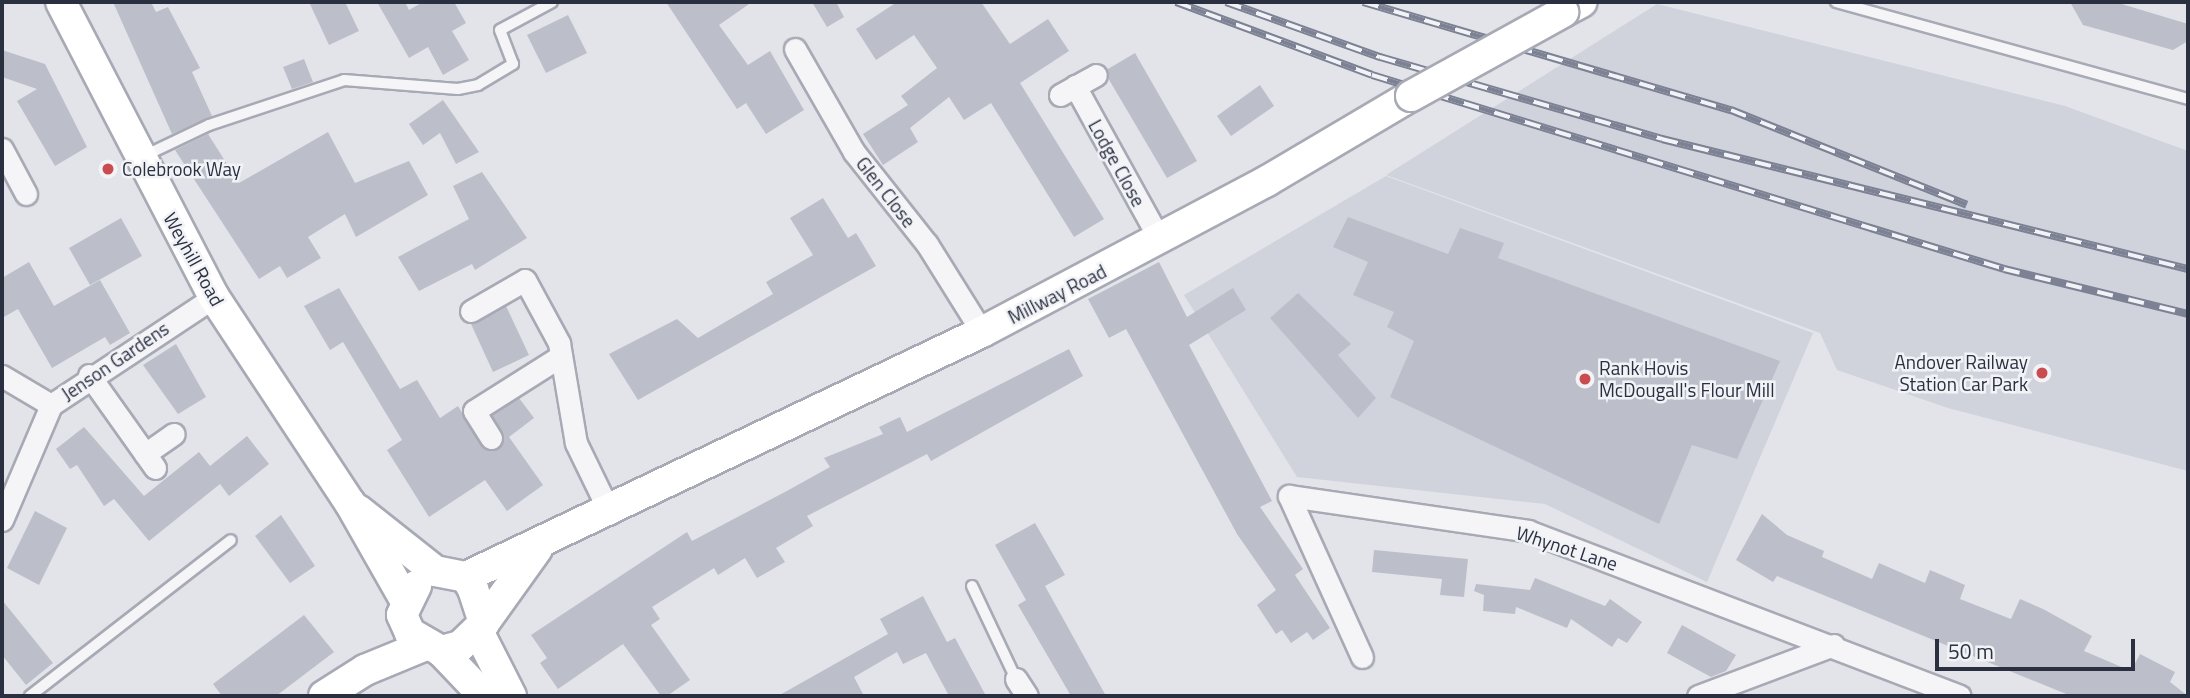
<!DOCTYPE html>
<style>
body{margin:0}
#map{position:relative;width:2190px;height:698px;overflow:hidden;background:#e2e4ea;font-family:"Titillium Web",sans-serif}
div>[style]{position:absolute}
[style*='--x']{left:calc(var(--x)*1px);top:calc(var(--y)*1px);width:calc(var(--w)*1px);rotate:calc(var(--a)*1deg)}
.built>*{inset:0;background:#d0d3dc}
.building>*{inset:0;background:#bcbfc9}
.roads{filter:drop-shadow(2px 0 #a7aab4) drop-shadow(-2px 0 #a7aab4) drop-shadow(0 2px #a7aab4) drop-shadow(0 -2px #a7aab4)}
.lane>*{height:10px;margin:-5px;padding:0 5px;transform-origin:5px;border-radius:5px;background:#f5f5f8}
.street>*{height:21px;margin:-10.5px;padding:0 10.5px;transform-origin:10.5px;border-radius:10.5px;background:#f5f5f8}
.secondary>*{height:30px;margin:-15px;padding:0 15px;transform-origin:15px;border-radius:15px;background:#fff}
.rail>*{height:8px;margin-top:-4px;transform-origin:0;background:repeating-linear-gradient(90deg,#f2f3f7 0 16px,#7c8193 0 32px);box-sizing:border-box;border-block:2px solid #7c8193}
.bridges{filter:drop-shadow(2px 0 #a7aab4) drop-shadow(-2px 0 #a7aab4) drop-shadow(0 2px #a7aab4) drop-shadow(0 -2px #a7aab4)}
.secondary-bridge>*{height:30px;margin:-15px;padding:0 15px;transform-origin:15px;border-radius:15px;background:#fff}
.dots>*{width:19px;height:19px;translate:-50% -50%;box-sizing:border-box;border:4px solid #f2f3f7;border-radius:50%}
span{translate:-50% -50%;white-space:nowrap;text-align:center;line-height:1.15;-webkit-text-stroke:5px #f2f3f7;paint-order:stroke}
.street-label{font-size:19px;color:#2b3041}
.poi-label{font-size:19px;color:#2b3041}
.left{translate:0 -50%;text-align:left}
.right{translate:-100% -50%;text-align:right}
.frame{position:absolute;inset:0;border:4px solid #2b3041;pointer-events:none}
.scale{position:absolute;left:1935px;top:639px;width:200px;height:32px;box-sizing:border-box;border:4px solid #2b3041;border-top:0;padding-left:9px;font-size:21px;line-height:24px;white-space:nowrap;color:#2b3041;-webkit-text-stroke:5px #f2f3f7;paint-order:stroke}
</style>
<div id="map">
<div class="built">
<div style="clip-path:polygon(1657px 4px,2065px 106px,2188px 151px,2188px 471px,1948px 408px,1837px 370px,1820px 333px,1386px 175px)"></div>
<div style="clip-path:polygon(1386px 176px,1813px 333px,1707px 582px,1545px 504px,1297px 477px,1184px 295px)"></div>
</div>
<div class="building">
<div style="clip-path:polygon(113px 2px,151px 2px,156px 12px,168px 7px,200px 68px,192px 72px,212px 116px,172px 134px)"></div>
<div style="clip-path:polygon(309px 2px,345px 2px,359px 31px,329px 45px)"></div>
<div style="clip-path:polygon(377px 2px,405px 2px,409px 10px,423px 2px,454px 2px,466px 23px,452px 31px,469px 60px,443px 75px,428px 47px,409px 58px)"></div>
<div style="clip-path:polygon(666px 2px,752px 2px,719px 25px,748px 65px,770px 51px,804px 110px,766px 134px,746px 103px,737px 109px)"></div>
<div style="clip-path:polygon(812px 2px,836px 2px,844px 17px,827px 27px)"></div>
<div style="clip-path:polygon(897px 2px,981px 2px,1010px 44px,1048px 19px,1069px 51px,1020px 83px,1104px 219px,1074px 237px,991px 103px,964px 120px,949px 97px,910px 128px,918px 142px,883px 165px,863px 134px,908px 105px,901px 96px,937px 68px,914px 35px,876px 60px,856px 29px)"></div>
<div style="clip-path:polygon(2070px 2px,2115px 2px,2188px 24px,2188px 41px,2173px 50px,2083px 25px)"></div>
<div style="clip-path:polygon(568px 15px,587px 53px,546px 73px,527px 35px)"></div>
<div style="clip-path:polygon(2px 50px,45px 64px,87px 147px,55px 166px,17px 101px,37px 89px,2px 77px)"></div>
<div style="clip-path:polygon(1135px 53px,1197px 161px,1167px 178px,1108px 78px,1108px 69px)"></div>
<div style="clip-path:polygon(304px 59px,313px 82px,292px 89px,283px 67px)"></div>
<div style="clip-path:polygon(1260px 85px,1274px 106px,1231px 136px,1217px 116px)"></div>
<div style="clip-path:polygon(443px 100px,479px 152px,456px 164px,440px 133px,423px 145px,409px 124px)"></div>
<div style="clip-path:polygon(328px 132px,355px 183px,409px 161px,428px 195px,356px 237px,345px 214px,308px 237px,321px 258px,287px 278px,280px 266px,259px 279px,175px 150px,208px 134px,239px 183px)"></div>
<div style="clip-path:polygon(482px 172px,527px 238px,475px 270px,472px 264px,419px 291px,398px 257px,469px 219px,453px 186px)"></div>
<div style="clip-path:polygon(823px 198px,848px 238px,856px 233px,876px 266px,638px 400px,609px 354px,677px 319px,698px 338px,773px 294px,766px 282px,813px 255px,790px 218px)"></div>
<div style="clip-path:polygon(1348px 217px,1448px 254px,1460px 228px,1504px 243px,1498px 258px,1780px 361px,1737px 459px,1692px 445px,1659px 524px,1390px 397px,1414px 341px,1387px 327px,1394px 312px,1353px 295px,1368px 262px,1333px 247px)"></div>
<div style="clip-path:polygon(121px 218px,142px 256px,90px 285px,69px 248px)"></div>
<div style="clip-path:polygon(29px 262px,54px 306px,100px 280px,130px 333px,110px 345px,105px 337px,52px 368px,18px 309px,2px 318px,2px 278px)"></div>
<div style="clip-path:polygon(1159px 262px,1187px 317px,1233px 288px,1246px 310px,1189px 345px,1272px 501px,1260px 507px,1303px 569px,1295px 575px,1330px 628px,1313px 640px,1307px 632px,1291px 643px,1282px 630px,1276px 634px,1257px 605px,1276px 590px,1237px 534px,1126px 329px,1109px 338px,1088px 299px)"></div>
<div style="clip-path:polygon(339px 288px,400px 389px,417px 380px,440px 418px,458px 406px,484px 449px,503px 443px,492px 415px,519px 398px,534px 418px,509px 437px,543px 485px,507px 511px,485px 480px,429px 517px,387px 450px,402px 440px,343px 342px,330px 350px,304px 306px)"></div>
<div style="clip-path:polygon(1298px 293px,1351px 344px,1338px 355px,1376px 398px,1358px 418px,1270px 318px)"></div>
<div style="clip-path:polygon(506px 306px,529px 355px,493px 372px,471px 324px)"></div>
<div style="clip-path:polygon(176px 344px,206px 397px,178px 414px,143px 365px)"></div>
<div style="clip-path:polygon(1069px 349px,1083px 376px,931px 461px,927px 454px,807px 516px,813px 526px,776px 548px,785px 562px,757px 578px,745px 558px,718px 575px,714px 568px,652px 607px,660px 619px,651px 625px,690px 680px,667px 696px,661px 696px,623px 644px,558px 689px,540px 663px,547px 658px,531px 635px,687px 532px,692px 541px,785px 492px,830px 467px,824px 458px,883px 434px,879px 427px,900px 417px,907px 432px)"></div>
<div style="clip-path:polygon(84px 427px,144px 496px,199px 452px,210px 466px,247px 436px,269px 464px,229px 496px,220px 484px,149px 541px,114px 499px,104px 506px,77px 465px,70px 469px,56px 449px)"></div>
<div style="clip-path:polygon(35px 511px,67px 528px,39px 585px,7px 568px)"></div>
<div style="clip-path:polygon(1762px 514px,1787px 535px,1824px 551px,1822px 557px,1872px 579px,1879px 563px,1925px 583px,1930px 570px,1965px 585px,1960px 599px,2011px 619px,2020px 599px,2043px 609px,2092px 636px,2084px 651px,2131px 671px,2140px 654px,2175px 672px,2170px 682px,2188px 696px,2071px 696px,1777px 576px,1773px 582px,1736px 560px)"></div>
<div style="clip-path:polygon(281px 515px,315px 566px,290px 583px,255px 536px)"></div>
<div style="clip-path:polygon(1035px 523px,1065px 575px,1045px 586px,1106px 696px,1071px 696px,1018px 605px,1026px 600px,995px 545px)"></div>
<div style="clip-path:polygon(1374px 550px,1468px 559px,1464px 597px,1440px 595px,1442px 579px,1372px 572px)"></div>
<div style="clip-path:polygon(1535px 578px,1605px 606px,1610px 599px,1642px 622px,1627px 643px,1618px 638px,1612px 647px,1571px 619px,1567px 628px,1516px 607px,1515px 614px,1483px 611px,1484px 595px,1474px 591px,1476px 584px,1530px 590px)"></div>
<div style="clip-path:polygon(923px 596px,947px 642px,955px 638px,986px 696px,949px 696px,926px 653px,903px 664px,897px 652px,854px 677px,864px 696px,778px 696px,888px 634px,880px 619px)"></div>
<div style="clip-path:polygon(2px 600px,53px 663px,26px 685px,2px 655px)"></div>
<div style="clip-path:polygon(304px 615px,334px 652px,276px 696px,222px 696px,213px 684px)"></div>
<div style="clip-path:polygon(1682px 625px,1736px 655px,1726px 671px,1711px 677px,1667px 653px)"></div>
</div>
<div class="roads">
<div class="lane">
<div style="--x:1836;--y:2;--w:365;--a:15.4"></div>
<div style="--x:144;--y:156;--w:72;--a:-25.5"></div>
<div style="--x:209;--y:125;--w:142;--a:-18.4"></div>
<div style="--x:344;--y:80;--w:114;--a:4.5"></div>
<div style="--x:458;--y:89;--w:20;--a:-11"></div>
<div style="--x:478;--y:85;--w:41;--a:-31"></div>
<div style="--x:513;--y:64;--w:36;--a:-111"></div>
<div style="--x:500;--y:30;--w:59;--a:-28.3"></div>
<div style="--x:972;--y:586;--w:103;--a:64.7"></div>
<div style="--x:30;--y:696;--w:254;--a:-37.8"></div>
</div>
<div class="street">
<div style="--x:795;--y:49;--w:119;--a:60.2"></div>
<div style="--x:854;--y:152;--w:117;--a:51.6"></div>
<div style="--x:927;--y:244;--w:104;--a:58"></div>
<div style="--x:1075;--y:86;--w:176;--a:61.1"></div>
<div style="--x:1060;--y:95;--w:41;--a:-29.1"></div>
<div style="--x:2;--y:149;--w:51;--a:61.9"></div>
<div style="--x:471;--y:311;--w:62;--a:-29.9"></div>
<div style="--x:525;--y:280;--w:72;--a:61.6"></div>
<div style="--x:559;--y:343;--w:101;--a:80.4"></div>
<div style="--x:576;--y:443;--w:78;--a:64.1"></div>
<div style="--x:89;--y:375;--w:114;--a:54.6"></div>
<div style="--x:2;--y:376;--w:57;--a:30.6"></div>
<div style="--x:491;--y:438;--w:32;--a:-122"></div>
<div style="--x:474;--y:411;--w:103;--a:-32.3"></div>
<div style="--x:145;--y:454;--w:35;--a:-35"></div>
<div style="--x:2;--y:520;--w:125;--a:-66.9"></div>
<div style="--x:51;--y:405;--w:196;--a:-33.5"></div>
<div style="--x:1362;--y:657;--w:177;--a:-114.4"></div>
<div style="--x:1289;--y:496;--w:242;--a:8.3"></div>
<div style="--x:1528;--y:531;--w:462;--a:20.9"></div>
<div style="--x:1016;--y:679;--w:20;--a:57"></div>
<div style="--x:1698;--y:696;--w:145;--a:-20.6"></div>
</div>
<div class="secondary">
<div style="--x:61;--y:2;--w:332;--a:62.6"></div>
<div style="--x:214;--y:297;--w:247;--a:56.6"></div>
<div style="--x:350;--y:503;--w:112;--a:60.4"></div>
<div style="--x:1563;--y:12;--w:21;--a:-28"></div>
<div style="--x:358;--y:510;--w:98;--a:38.4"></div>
<div style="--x:435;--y:571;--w:32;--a:11"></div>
<div style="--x:466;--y:577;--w:14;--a:60"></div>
<div style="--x:473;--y:589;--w:36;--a:72"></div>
<div style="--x:484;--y:623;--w:33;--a:136"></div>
<div style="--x:460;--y:646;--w:20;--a:165"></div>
<div style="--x:466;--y:577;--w:571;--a:-25.4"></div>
<div style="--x:982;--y:332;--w:323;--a:-27.9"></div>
<div style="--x:1267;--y:181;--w:167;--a:-30.6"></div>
<div style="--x:416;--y:586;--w:32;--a:116"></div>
<div style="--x:402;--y:615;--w:20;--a:66"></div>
<div style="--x:410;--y:633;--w:36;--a:30"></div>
<div style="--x:441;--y:651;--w:62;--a:46.3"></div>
<div style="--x:484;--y:623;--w:91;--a:-54.4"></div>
<div style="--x:478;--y:631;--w:73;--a:63.1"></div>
<div style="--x:324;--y:696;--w:49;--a:-32.4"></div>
<div style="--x:365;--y:670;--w:66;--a:-22.3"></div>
</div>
</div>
<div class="rail">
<div style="--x:1176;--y:2;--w:209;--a:20.4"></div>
<div style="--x:1372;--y:75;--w:661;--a:17.06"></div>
<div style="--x:2004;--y:269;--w:189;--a:13.7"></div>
<div style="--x:1226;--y:2;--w:164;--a:19.7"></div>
<div style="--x:1380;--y:57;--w:294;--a:16.2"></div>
<div style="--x:1662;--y:139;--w:542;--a:13.88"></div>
<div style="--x:1363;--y:2;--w:384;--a:16.4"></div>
<div style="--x:1731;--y:110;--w:254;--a:21.9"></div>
</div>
<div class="bridges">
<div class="secondary-bridge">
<div style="--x:1411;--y:96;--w:174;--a:-28.9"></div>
</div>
</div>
<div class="dots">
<div style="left:108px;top:169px;background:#c94d4e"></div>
<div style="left:2042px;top:373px;background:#c94d4e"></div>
<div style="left:1585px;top:379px;background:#c94d4e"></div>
</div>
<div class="street-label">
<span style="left:1117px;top:163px;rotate:61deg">Lodge Close</span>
<span style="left:886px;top:192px;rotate:52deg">Glen Close</span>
<span style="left:194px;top:259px;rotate:61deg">Weyhill Road</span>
<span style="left:1057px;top:294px;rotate:-27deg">Millway Road</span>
<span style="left:115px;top:361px;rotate:-34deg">Jenson Gardens</span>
<span style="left:1567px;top:548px;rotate:18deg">Whynot Lane</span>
</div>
<div class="poi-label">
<span class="left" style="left:122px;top:169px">Colebrook Way</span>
<span class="right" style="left:2028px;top:373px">Andover Railway<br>Station Car Park</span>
<span class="left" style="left:1599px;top:379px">Rank Hovis<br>McDougall's Flour Mill</span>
</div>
<div class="frame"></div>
<div class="scale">50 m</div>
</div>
